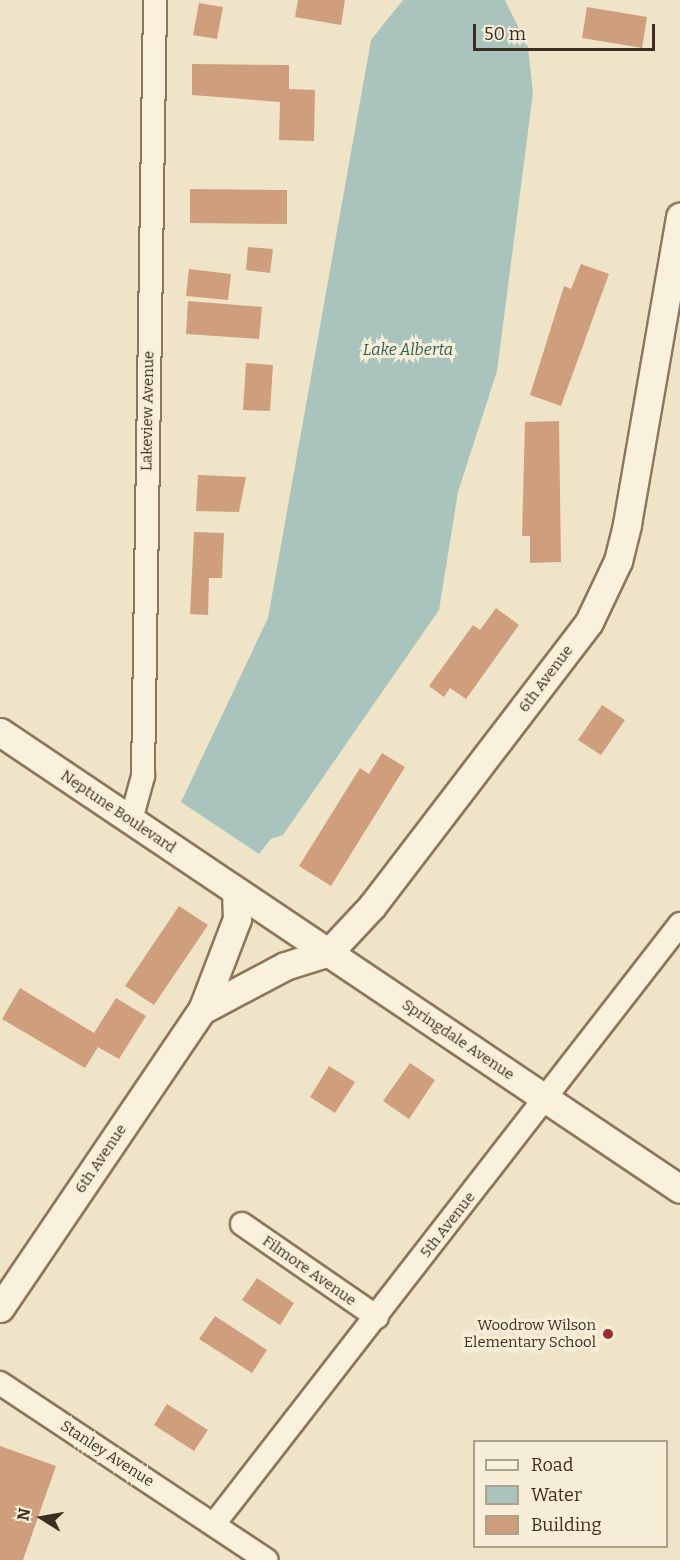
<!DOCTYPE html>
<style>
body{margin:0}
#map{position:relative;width:680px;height:1560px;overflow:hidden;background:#f0e4c8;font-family:Bitter,serif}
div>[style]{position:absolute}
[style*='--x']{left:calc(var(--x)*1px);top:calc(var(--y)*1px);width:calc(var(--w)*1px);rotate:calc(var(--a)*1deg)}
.water>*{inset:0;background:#a9c4bc}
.building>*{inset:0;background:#cf9f7d}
.roads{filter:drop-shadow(2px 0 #8d765c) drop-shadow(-2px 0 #8d765c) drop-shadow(0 2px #8d765c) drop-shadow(0 -2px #8d765c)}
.minor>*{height:22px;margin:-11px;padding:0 11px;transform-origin:11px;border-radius:11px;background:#faf1dc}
.tertiary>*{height:27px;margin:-13.5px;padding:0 13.5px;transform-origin:13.5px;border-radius:13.5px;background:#faf1dc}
.dots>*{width:16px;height:16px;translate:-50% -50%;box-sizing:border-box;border:3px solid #f7eed8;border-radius:50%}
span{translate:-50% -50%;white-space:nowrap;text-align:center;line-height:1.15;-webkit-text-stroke:6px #f7eed8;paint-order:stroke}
.street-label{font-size:15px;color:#3d2e20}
.poi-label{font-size:15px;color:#3d2e20}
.right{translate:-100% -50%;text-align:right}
.water-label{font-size:16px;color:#2f5d5a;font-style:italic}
.legend{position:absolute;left:473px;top:1440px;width:195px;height:108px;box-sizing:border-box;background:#f7eed8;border:2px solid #ada18e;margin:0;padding:8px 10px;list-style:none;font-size:18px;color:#3d2e20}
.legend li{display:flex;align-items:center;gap:12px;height:30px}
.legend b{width:30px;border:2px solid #ada18e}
.north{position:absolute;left:12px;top:1488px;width:60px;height:60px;-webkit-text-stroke:4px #f7eed8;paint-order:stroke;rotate:281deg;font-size:16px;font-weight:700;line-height:24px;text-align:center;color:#3d2e20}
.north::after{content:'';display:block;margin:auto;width:21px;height:27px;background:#3d2e20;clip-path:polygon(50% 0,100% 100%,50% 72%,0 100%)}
.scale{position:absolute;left:473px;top:24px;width:182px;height:27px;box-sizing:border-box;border:3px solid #3d2e20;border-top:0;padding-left:8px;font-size:18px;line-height:21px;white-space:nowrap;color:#3d2e20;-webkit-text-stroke:4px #f7eed8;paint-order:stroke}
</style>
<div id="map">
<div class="water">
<div style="clip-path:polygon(403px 0,505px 0,528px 47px,533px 93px,497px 371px,458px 492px,439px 610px,283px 835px,271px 839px,259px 854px,181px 802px,268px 618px,371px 40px)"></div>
</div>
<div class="building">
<div style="clip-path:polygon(298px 0,345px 0,341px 25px,295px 17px)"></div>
<div style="clip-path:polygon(199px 3px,223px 7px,217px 39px,193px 35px)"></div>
<div style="clip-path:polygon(587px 7px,647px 17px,642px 48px,582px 38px)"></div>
<div style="clip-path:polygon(192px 64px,289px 65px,289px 89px,315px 90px,314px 141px,279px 140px,280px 102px,192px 95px)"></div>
<div style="clip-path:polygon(190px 189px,287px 190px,287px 224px,190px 223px)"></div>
<div style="clip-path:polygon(248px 247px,273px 249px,270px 273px,246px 270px)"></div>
<div style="clip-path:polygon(581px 264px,609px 274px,561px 406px,530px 395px,564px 286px,571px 289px)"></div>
<div style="clip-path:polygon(189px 269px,231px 274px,228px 300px,186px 296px)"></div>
<div style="clip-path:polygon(188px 301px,262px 307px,259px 339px,186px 334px)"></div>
<div style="clip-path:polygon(246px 363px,273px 365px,270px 411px,243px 410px)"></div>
<div style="clip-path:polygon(559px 421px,561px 562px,530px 563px,530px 536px,522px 536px,525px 422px)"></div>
<div style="clip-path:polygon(198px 475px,246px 477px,239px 512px,196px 511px)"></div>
<div style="clip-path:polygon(194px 532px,224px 533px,222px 578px,209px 578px,208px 615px,190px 614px)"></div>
<div style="clip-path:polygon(496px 608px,519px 625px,466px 699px,450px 688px,444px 697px,429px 686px,473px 625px,480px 630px)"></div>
<div style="clip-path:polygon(602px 705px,625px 720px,601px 755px,578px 740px)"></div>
<div style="clip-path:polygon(382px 753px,405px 767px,331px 886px,299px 866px,360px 768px,369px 774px)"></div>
<div style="clip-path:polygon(179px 906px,208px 925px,154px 1005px,125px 986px)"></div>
<div style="clip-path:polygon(20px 988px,94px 1033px,116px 998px,146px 1016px,119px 1059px,98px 1047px,85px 1068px,2px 1019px)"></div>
<div style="clip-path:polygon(410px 1063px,435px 1080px,409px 1119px,383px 1101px)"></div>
<div style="clip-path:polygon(329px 1066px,355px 1082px,335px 1113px,310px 1097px)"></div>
<div style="clip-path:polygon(257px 1278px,294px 1303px,280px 1325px,242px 1300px)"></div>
<div style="clip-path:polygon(215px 1316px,267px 1350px,252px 1373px,199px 1339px)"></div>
<div style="clip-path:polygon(167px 1404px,208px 1430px,194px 1451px,154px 1425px)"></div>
<div style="clip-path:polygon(0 1446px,56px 1466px,23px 1560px,0 1560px)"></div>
</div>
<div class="roads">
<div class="minor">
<div style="--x:131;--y:820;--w:46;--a:-74.7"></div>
<div style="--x:143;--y:776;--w:776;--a:-89.11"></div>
<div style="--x:242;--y:1224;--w:164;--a:34.6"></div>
<div style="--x:0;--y:1383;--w:320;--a:33.6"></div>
<div style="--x:214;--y:1524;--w:760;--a:-52.16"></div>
</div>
<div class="tertiary">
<div style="--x:0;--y:732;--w:819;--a:33.9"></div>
<div style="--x:202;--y:1010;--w:94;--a:-27.9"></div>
<div style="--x:285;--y:966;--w:46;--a:-17.7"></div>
<div style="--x:329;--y:952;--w:63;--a:-46.9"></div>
<div style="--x:372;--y:906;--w:357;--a:-52.6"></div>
<div style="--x:589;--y:622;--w:68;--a:-64.6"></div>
<div style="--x:618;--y:561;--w:38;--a:-76"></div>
<div style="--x:627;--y:524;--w:312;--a:-80.2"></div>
<div style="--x:0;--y:1308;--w:360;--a:-55.9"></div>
<div style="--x:202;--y:1010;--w:97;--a:-69"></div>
<div style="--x:237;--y:919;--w:27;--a:-92"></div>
</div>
</div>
<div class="dots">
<div style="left:608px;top:1334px;background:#9e2a2b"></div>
</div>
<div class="street-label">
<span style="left:148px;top:411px;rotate:-89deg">Lakeview Avenue</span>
<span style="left:546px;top:679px;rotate:-53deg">6th Avenue</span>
<span style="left:118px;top:812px;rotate:34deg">Neptune Boulevard</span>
<span style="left:458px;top:1040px;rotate:34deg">Springdale Avenue</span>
<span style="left:101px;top:1159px;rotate:-56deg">6th Avenue</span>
<span style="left:448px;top:1225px;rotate:-52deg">5th Avenue</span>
<span style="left:309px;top:1271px;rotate:35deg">Filmore Avenue</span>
<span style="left:107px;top:1454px;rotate:33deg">Stanley Avenue</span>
</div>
<div class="poi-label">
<span class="right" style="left:596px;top:1334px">Woodrow Wilson<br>Elementary School</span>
</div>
<div class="water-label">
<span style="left:408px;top:350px">Lake Alberta</span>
</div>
<ul class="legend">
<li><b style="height:8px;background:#faf1dc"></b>Road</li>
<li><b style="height:16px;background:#a9c4bc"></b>Water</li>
<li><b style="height:16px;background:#cf9f7d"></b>Building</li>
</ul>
<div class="north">N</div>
<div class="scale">50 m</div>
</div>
